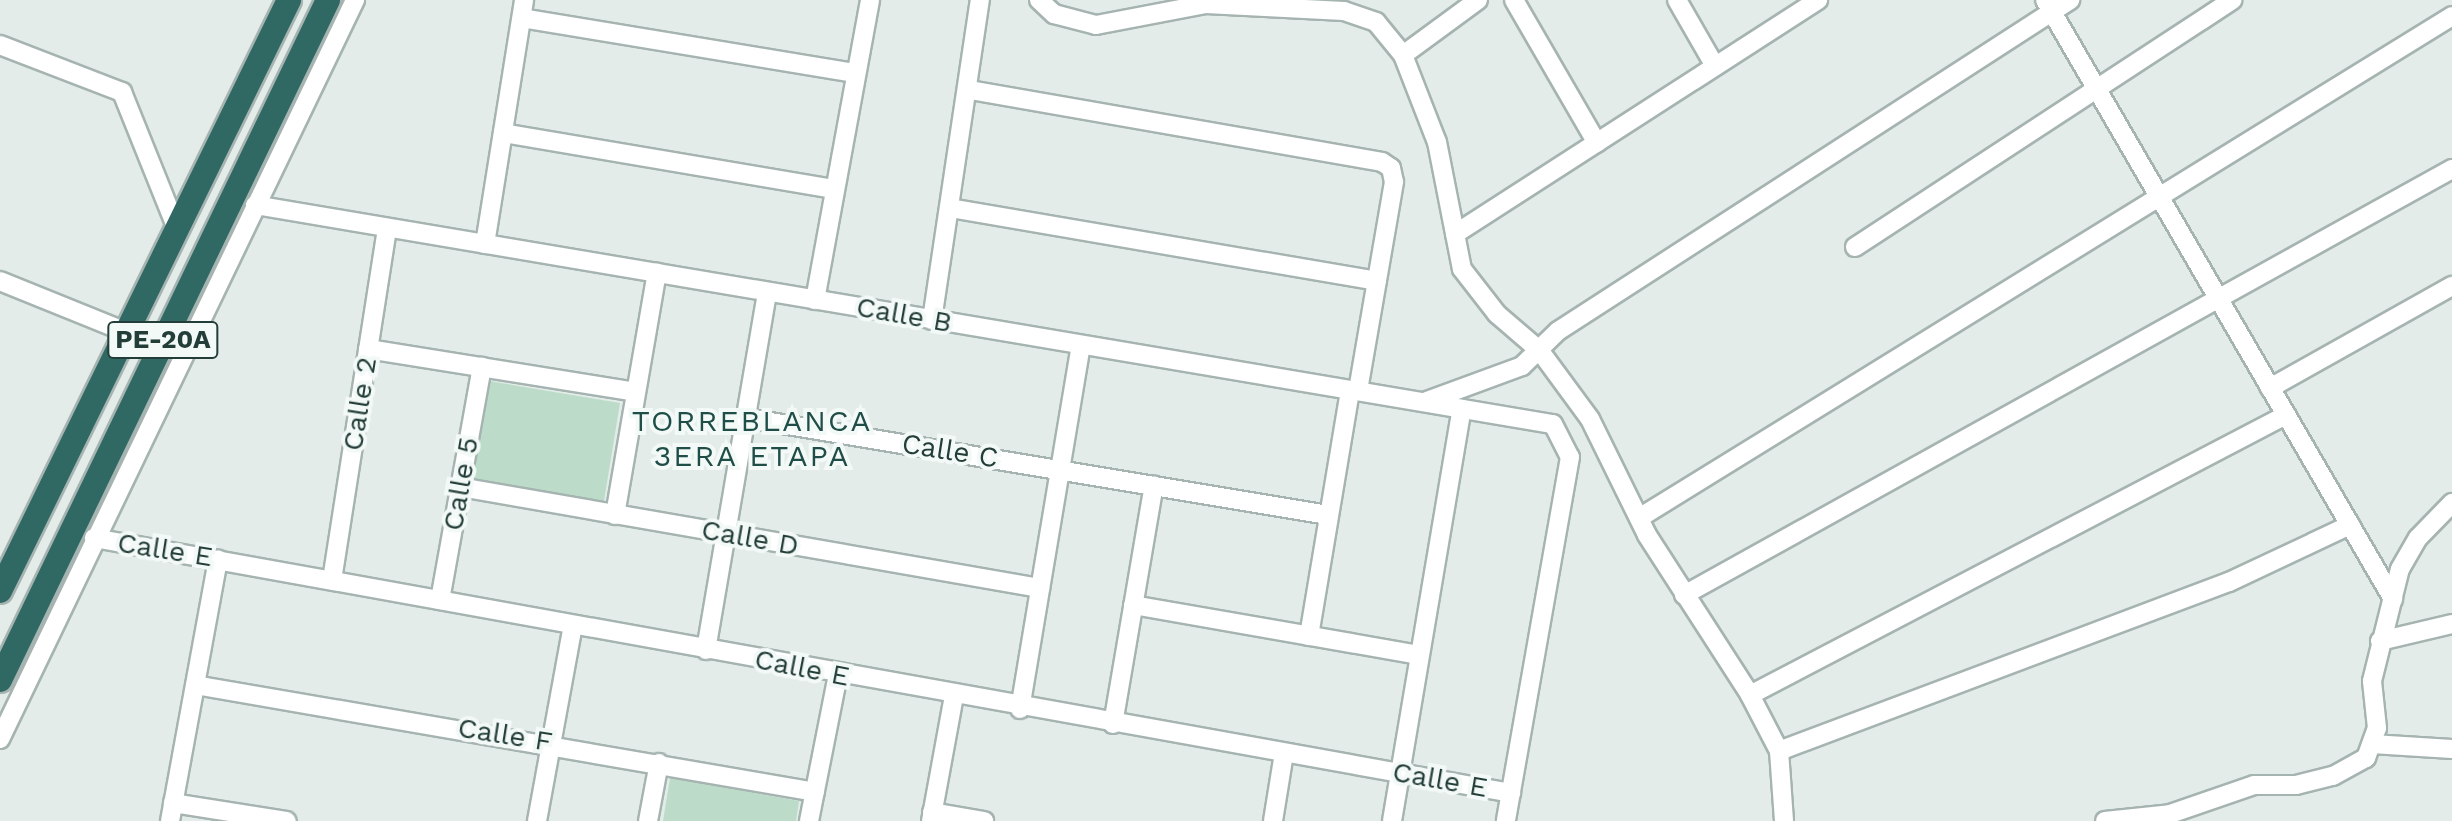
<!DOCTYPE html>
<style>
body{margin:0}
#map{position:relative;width:2452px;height:821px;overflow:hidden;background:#e3ece9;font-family:"Work Sans",sans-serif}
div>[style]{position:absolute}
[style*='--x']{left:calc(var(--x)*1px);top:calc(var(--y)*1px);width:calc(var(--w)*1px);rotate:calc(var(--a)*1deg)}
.green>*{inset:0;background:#bcdcc9}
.roads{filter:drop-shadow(2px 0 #a6b4b1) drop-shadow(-2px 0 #a6b4b1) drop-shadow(0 2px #a6b4b1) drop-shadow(0 -2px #a6b4b1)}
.street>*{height:18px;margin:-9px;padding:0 9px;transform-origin:9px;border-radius:9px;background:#fff}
.highway>*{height:24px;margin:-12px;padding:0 12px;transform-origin:12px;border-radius:12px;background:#306863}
span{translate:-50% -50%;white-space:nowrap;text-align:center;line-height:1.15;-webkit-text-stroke:8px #f3f9f6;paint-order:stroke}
.shield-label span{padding:2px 6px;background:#f3f9f6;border:2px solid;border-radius:6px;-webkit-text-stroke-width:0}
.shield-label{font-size:26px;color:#233d39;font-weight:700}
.street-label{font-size:28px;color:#233d39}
.neighbourhood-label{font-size:30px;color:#1f4e48;letter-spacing:2px}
</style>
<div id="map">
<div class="green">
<div style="clip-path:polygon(489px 381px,620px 403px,604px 501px,472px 480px)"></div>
<div style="clip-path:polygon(670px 778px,799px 801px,796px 821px,663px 821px)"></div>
</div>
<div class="roads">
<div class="street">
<div style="--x:1039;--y:0;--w:21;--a:43"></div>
<div style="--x:1054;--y:14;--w:43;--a:14.7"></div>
<div style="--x:1096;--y:25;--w:112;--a:-10.8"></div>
<div style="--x:1206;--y:4;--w:138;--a:2.9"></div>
<div style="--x:1344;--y:11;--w:34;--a:19"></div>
<div style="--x:1376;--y:22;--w:43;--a:50.7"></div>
<div style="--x:1403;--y:55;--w:93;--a:68.7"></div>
<div style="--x:1437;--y:142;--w:129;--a:78.9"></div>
<div style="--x:1462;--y:269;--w:57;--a:52.1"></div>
<div style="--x:1497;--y:314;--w:57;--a:40.7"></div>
<div style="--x:1540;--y:351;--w:84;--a:53.7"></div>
<div style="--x:1590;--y:419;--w:129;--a:63.8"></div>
<div style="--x:1647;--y:535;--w:190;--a:57.2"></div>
<div style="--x:1750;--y:695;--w:63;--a:62.6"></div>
<div style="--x:1779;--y:751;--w:70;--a:85.9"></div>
<div style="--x:1514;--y:0;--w:165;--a:59.9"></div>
<div style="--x:1677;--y:0;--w:76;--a:60.1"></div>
<div style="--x:2045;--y:0;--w:693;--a:59.84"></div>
<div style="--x:522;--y:18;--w:338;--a:9.4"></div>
<div style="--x:0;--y:45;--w:131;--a:21.1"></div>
<div style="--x:122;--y:92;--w:148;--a:68.1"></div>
<div style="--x:1403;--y:55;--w:93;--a:-36.3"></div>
<div style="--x:970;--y:90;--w:418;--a:9.9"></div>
<div style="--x:1382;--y:162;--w:11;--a:34"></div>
<div style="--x:1391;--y:168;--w:14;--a:78"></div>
<div style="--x:1394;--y:182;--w:212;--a:99.8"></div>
<div style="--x:503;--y:133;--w:336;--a:9.6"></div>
<div style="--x:255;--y:205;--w:1316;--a:9.58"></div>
<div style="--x:1553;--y:424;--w:37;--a:63"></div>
<div style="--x:1570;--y:457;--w:370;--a:100"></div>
<div style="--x:950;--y:208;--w:433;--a:9.7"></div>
<div style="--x:1455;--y:234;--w:432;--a:-32.8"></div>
<div style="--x:485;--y:244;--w:247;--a:-80.9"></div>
<div style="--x:1855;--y:247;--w:451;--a:-33.2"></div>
<div style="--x:0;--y:281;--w:136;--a:22"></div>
<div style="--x:815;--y:300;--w:305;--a:-79.6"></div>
<div style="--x:932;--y:320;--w:324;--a:-81.5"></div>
<div style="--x:368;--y:349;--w:271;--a:9.1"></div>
<div style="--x:2270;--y:388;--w:209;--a:-29.3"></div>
<div style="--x:1427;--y:401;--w:101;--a:-20.2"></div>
<div style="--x:1522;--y:366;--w:50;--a:-44.2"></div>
<div style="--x:1558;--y:331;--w:610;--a:-32.88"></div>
<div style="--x:746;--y:418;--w:590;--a:9.46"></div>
<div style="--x:460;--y:487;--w:589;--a:9.88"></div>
<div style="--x:615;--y:515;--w:246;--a:-80.2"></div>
<div style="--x:1639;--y:518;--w:955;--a:-31.69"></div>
<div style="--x:94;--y:538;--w:1440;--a:10.2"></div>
<div style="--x:332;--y:580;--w:356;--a:-81.1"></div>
<div style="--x:1684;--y:595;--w:878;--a:-29.02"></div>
<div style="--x:440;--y:600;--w:237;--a:-79.8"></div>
<div style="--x:1133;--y:605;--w:291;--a:9.9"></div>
<div style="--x:1309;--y:636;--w:249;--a:-80.5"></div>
<div style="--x:2380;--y:641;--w:74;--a:-13.3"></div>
<div style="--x:706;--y:650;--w:363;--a:-80.3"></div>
<div style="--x:195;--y:685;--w:629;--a:9.79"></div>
<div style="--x:1750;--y:695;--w:605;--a:-27.58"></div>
<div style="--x:1020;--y:709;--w:369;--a:-80.5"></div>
<div style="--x:1113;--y:724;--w:242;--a:-80.3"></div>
<div style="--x:0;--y:739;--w:820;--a:-64.34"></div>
<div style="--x:2372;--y:744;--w:80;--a:3.6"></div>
<div style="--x:1779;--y:751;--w:481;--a:-20.6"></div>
<div style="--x:2229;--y:582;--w:134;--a:-25.2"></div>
<div style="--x:173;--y:803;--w:115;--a:9"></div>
<div style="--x:932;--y:812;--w:53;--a:9.8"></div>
<div style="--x:170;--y:821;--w:266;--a:-79.6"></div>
<div style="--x:537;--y:821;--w:199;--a:-79.6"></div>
<div style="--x:648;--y:821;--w:59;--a:-79.3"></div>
<div style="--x:809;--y:821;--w:149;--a:-78.8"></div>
<div style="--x:931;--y:821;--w:127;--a:-79.6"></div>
<div style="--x:1273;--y:821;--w:69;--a:-80.8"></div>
<div style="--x:1392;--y:821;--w:418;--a:-80.4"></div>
<div style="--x:2105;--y:821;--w:65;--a:-6.1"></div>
<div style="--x:2170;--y:814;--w:89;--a:-19"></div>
<div style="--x:2254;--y:785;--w:42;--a:0"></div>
<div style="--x:2296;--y:785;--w:38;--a:-14"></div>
<div style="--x:2333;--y:776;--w:38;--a:-29"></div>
<div style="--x:2366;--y:758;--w:32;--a:-70"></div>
<div style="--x:2377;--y:728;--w:47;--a:-96.1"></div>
<div style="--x:2372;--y:681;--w:115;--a:-76"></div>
<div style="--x:2400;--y:569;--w:36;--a:-60"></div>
<div style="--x:2418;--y:538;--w:49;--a:-45.8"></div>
</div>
<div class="highway">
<div style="--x:0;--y:591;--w:658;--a:-63.94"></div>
<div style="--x:0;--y:680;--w:755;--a:-64.25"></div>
</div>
</div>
<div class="shield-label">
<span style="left:163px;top:340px">PE-20A</span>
</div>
<div class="street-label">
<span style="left:904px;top:315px;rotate:10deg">Calle B</span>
<span style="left:360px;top:404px;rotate:-81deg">Calle 2</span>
<span style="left:950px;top:451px;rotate:9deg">Calle C</span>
<span style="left:461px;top:484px;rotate:-80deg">Calle 5</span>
<span style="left:750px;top:538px;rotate:10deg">Calle D</span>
<span style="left:165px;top:550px;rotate:9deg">Calle E</span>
<span style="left:802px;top:668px;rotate:11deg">Calle E</span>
<span style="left:505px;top:735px;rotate:9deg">Calle F</span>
<span style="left:1440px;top:780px;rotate:10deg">Calle E</span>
</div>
<div class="neighbourhood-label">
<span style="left:752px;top:438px">TORREBLANCA<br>3ERA ETAPA</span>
</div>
</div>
